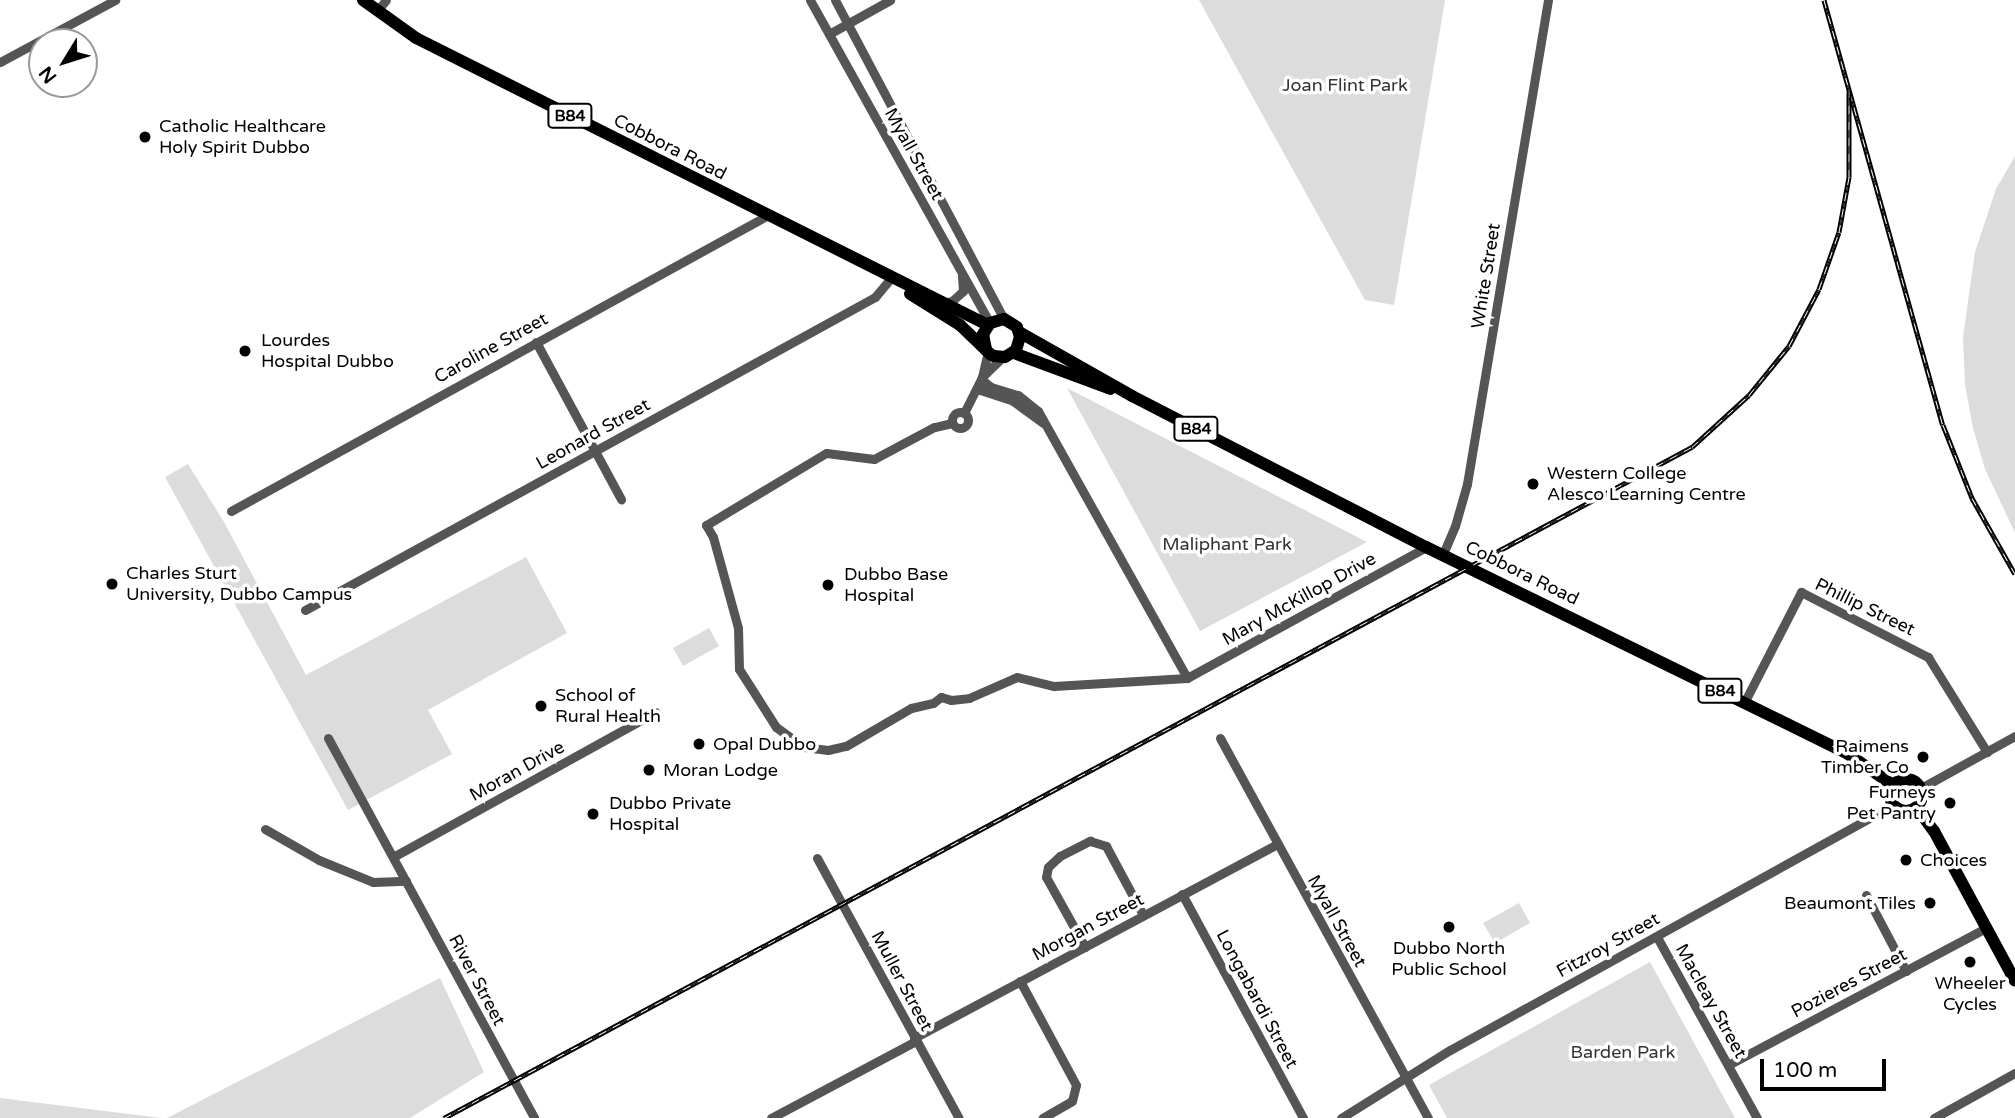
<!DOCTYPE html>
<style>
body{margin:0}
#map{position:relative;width:2015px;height:1118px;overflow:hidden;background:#fff;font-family:"Varela Round",sans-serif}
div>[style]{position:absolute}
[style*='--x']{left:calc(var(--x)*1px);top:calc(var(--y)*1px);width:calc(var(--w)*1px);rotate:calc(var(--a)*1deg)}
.green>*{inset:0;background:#dcdcdc}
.minor>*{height:9px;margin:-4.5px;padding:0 4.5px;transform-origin:4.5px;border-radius:4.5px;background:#555}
.minor>.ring{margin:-4.5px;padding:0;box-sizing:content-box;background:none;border:9px solid #555;border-radius:50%}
.major>*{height:12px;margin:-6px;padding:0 6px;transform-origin:6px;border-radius:6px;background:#000}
.major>.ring{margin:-6px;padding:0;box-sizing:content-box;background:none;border:12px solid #000;border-radius:50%}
.rail>*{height:5px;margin-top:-2.5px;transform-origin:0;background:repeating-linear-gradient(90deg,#fff 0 8px,#000 0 16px);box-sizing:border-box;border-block:2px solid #000}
.dots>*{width:19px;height:19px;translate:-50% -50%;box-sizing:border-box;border:4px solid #fff;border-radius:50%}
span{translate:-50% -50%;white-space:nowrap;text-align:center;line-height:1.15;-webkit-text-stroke:7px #fff;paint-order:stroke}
.shield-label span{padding:2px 5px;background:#fff;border:2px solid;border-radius:5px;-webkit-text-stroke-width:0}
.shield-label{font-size:16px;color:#000;font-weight:700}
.park-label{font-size:18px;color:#333}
.poi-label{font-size:18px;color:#000}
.left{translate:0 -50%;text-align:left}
.right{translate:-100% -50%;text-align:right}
.street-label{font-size:18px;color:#000}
.north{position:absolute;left:28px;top:28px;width:70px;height:70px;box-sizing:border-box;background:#fff;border:2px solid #999;border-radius:50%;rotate:232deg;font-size:19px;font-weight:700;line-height:28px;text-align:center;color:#000}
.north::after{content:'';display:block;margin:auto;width:24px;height:32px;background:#000;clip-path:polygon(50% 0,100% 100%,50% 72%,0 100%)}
.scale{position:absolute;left:1760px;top:1059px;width:126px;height:32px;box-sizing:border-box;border:4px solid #000;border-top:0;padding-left:9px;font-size:21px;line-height:24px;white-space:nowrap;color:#000;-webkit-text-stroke:5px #fff;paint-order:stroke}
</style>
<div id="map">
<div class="green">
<div style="clip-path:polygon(1199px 0,1445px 0,1394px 305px,1365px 300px)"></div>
<div style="clip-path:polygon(2015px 156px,2015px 533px,1985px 469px,1973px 428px,1965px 385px,1963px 337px,1975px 252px,1996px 189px)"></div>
<div style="clip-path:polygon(1067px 388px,1367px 542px,1200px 631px)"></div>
<div style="clip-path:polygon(188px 464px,224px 522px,306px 675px,526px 557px,567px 633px,428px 710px,452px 754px,348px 810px,165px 477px)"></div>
<div style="clip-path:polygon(709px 628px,719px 646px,683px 666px,673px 648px)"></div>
<div style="clip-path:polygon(1519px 903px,1530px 923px,1495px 943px,1483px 923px)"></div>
<div style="clip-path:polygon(1650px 962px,1735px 1118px,1447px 1118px,1429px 1085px)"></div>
<div style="clip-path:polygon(440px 978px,484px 1072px,410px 1118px,167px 1118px)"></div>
<div style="clip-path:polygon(0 1098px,161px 1118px,0 1118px)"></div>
</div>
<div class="minor">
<div style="--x:810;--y:0;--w:370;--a:60.9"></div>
<div style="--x:835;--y:0;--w:361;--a:62.1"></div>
<div style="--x:377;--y:11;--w:14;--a:-51"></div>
<div style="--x:829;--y:34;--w:70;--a:-29.1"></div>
<div style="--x:0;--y:62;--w:131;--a:-28.3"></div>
<div style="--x:941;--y:303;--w:11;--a:-10"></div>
<div style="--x:952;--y:301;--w:15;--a:-42"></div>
<div style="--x:963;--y:291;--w:15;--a:-94"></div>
<div style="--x:536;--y:342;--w:179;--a:61.6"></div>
<div style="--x:982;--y:377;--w:26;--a:-77"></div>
<div style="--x:981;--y:379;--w:13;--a:39"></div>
<div style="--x:991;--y:387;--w:28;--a:17"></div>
<div style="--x:1018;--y:395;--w:26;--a:39"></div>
<div style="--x:1038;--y:411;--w:306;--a:60.8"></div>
<div style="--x:977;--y:389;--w:38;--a:18"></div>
<div style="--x:1013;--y:401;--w:37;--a:36"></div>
<div class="ring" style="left:952px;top:412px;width:7px;height:7px"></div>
<div style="--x:964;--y:413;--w:40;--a:-63.4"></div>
<div style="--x:982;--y:377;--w:28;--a:-44"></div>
<div style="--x:952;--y:423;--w:18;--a:167"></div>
<div style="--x:934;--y:427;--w:68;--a:151.9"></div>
<div style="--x:874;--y:459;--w:48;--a:-172.9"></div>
<div style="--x:826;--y:453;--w:140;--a:149"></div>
<div style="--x:706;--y:525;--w:14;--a:60"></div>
<div style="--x:713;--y:537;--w:94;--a:74.6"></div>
<div style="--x:738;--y:628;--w:41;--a:88.6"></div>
<div style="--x:739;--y:669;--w:69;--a:57.5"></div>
<div style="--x:776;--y:727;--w:34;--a:36"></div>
<div style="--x:804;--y:747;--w:24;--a:7"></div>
<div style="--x:828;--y:750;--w:18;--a:-13"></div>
<div style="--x:846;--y:746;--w:75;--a:-30.3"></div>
<div style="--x:911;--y:708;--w:23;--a:-13"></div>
<div style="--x:933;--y:703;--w:10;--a:-37"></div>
<div style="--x:941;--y:697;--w:10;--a:17"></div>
<div style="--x:951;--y:700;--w:18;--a:-6"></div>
<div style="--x:969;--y:698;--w:52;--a:-23.6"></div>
<div style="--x:1017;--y:677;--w:38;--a:14"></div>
<div style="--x:1054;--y:686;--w:133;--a:-3.4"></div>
<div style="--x:1187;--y:678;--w:273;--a:-28.7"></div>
<div style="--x:231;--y:511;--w:613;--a:-28.86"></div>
<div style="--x:1443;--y:554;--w:30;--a:-67"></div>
<div style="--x:1455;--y:526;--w:44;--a:-74.1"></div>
<div style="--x:1467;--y:484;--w:491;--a:-80.5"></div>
<div style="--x:305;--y:610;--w:650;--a:-28.77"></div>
<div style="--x:875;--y:297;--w:25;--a:-50"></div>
<div style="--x:1744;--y:703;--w:125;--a:-62.8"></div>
<div style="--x:1801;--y:592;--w:143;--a:27.1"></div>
<div style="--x:1928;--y:657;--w:112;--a:58.2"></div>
<div style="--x:328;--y:738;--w:432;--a:61.5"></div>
<div style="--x:1220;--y:738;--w:433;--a:61.3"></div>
<div style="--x:1921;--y:788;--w:107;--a:-29"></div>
<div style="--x:265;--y:829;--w:62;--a:29.9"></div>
<div style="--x:319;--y:860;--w:58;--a:22.2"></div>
<div style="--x:373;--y:882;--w:33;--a:-2"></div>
<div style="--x:393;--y:857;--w:300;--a:-28.9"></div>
<div style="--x:817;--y:858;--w:296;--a:61.4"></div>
<div style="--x:1182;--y:894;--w:255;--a:61.6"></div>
<div style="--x:1866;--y:895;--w:86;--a:62.2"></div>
<div style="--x:1657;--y:937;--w:207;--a:61.1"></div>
<div style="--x:1085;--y:947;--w:80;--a:-119.1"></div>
<div style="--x:1046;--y:877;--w:10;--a:-79"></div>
<div style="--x:1048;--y:867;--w:16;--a:-43"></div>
<div style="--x:1060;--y:856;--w:34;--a:-27"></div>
<div style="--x:1090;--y:841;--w:17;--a:17"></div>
<div style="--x:1106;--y:846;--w:78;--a:61.8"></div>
<div style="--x:1020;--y:981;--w:118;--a:61.7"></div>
<div style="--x:1076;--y:1085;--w:16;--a:104"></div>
<div style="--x:1072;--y:1101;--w:34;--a:150"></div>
<div style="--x:914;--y:1038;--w:412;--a:-28.1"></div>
<div style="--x:1728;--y:1065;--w:292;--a:-28"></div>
<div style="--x:771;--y:1118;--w:164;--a:-28"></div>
<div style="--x:1341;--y:1118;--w:128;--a:-32"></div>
<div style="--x:1450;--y:1050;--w:506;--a:-28.94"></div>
<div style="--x:1934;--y:1118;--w:93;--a:-29.1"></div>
</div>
<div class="major">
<div style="--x:363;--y:0;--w:65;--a:35.6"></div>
<div style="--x:416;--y:38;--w:640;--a:26.65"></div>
<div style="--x:910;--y:294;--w:59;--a:31.8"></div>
<div style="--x:960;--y:325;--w:42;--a:44"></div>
<div style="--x:990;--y:354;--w:4;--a:27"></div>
<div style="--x:994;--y:356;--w:11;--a:5"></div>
<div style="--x:1005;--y:357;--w:13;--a:-32"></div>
<div style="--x:1016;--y:350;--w:14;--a:-73"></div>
<div style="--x:1020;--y:337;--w:10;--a:-107"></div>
<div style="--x:1017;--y:327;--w:15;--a:-148"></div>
<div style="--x:1004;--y:319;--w:15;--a:164"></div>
<div style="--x:990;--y:323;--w:13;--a:122"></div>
<div style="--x:983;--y:334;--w:16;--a:79"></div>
<div style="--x:1019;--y:332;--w:130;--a:29.5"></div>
<div style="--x:1132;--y:396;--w:331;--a:27.2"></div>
<div style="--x:1426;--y:547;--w:470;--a:26.1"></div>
<div style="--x:1848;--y:754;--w:55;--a:34.6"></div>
<div style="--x:1014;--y:353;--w:103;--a:20.4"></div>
<div class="ring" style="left:1890px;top:779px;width:20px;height:20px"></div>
<div style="--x:1917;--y:808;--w:29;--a:54"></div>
<div style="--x:1934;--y:831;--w:170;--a:61.6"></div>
</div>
<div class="rail">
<div style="--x:1824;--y:0;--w:441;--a:74.4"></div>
<div style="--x:1943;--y:425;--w:79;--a:68.3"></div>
<div style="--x:1972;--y:498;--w:87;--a:60.5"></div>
<div style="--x:444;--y:1118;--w:1417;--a:-28.27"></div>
<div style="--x:1692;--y:447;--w:77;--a:-42.4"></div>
<div style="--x:1749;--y:395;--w:63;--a:-50.8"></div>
<div style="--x:1789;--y:346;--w:64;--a:-62.2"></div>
<div style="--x:1819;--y:289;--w:60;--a:-70.7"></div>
<div style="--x:1839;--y:232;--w:56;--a:-79.7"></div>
<div style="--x:1849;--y:177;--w:86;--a:-90"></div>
</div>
<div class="dots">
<div style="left:145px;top:137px;background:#000"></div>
<div style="left:245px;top:351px;background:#000"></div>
<div style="left:1533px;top:484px;background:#000"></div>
<div style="left:112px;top:584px;background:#000"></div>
<div style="left:828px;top:585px;background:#000"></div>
<div style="left:541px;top:706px;background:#000"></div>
<div style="left:699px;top:744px;background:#000"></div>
<div style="left:1923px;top:757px;background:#000"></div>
<div style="left:649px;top:770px;background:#000"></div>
<div style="left:1950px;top:803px;background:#000"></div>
<div style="left:593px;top:814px;background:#000"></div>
<div style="left:1906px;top:860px;background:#000"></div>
<div style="left:1930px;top:903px;background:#000"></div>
<div style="left:1449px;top:927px;background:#000"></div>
<div style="left:1970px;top:962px;background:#000"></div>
</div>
<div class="shield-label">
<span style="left:570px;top:116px">B84</span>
<span style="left:1196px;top:429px">B84</span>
<span style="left:1720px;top:691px">B84</span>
</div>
<div class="park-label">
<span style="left:1345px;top:85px">Joan Flint Park</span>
<span style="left:1227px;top:544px">Maliphant Park</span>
<span style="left:1623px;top:1052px">Barden Park</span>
</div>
<div class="poi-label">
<span class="left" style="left:159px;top:137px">Catholic Healthcare<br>Holy Spirit Dubbo</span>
<span class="left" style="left:261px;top:351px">Lourdes<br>Hospital Dubbo</span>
<span class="left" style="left:1547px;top:484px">Western College<br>Alesco Learning Centre</span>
<span class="left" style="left:126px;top:584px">Charles Sturt<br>University, Dubbo Campus</span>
<span class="left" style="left:844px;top:585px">Dubbo Base<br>Hospital</span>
<span class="left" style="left:555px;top:706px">School of<br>Rural Health</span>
<span class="left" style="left:713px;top:744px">Opal Dubbo</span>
<span class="right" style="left:1909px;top:757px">Raimens<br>Timber Co</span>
<span class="left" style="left:663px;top:770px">Moran Lodge</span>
<span class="right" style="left:1936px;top:803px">Furneys<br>Pet Pantry</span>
<span class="left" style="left:609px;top:814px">Dubbo Private<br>Hospital</span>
<span class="left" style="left:1920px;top:860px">Choices</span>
<span class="right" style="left:1916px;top:903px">Beaumont Tiles</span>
<span style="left:1449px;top:959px">Dubbo North<br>Public School</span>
<span style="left:1970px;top:994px">Wheeler<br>Cycles</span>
</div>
<div class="street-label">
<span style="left:670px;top:147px;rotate:27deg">Cobbora Road</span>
<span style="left:914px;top:154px;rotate:61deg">Myall Street</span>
<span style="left:1486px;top:276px;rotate:-81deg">White Street</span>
<span style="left:491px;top:348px;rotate:-29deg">Caroline Street</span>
<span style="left:593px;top:434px;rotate:-29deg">Leonard Street</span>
<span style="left:1522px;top:573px;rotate:26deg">Cobbora Road</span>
<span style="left:1299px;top:599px;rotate:-29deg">Mary McKillop Drive</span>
<span style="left:1865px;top:607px;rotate:26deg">Phillip Street</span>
<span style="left:517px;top:771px;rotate:-29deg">Moran Drive</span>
<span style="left:1337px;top:921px;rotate:61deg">Myall Street</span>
<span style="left:1088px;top:927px;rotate:-28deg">Morgan Street</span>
<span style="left:1608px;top:945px;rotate:-29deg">Fitzroy Street</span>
<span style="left:477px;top:980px;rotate:62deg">River Street</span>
<span style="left:902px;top:981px;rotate:62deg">Muller Street</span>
<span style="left:1849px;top:983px;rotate:-28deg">Pozieres Street</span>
<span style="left:1257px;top:999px;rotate:62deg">Longabardi Street</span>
<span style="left:1711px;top:1001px;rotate:61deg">Macleay Street</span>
</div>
<div class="north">N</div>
<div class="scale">100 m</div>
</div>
